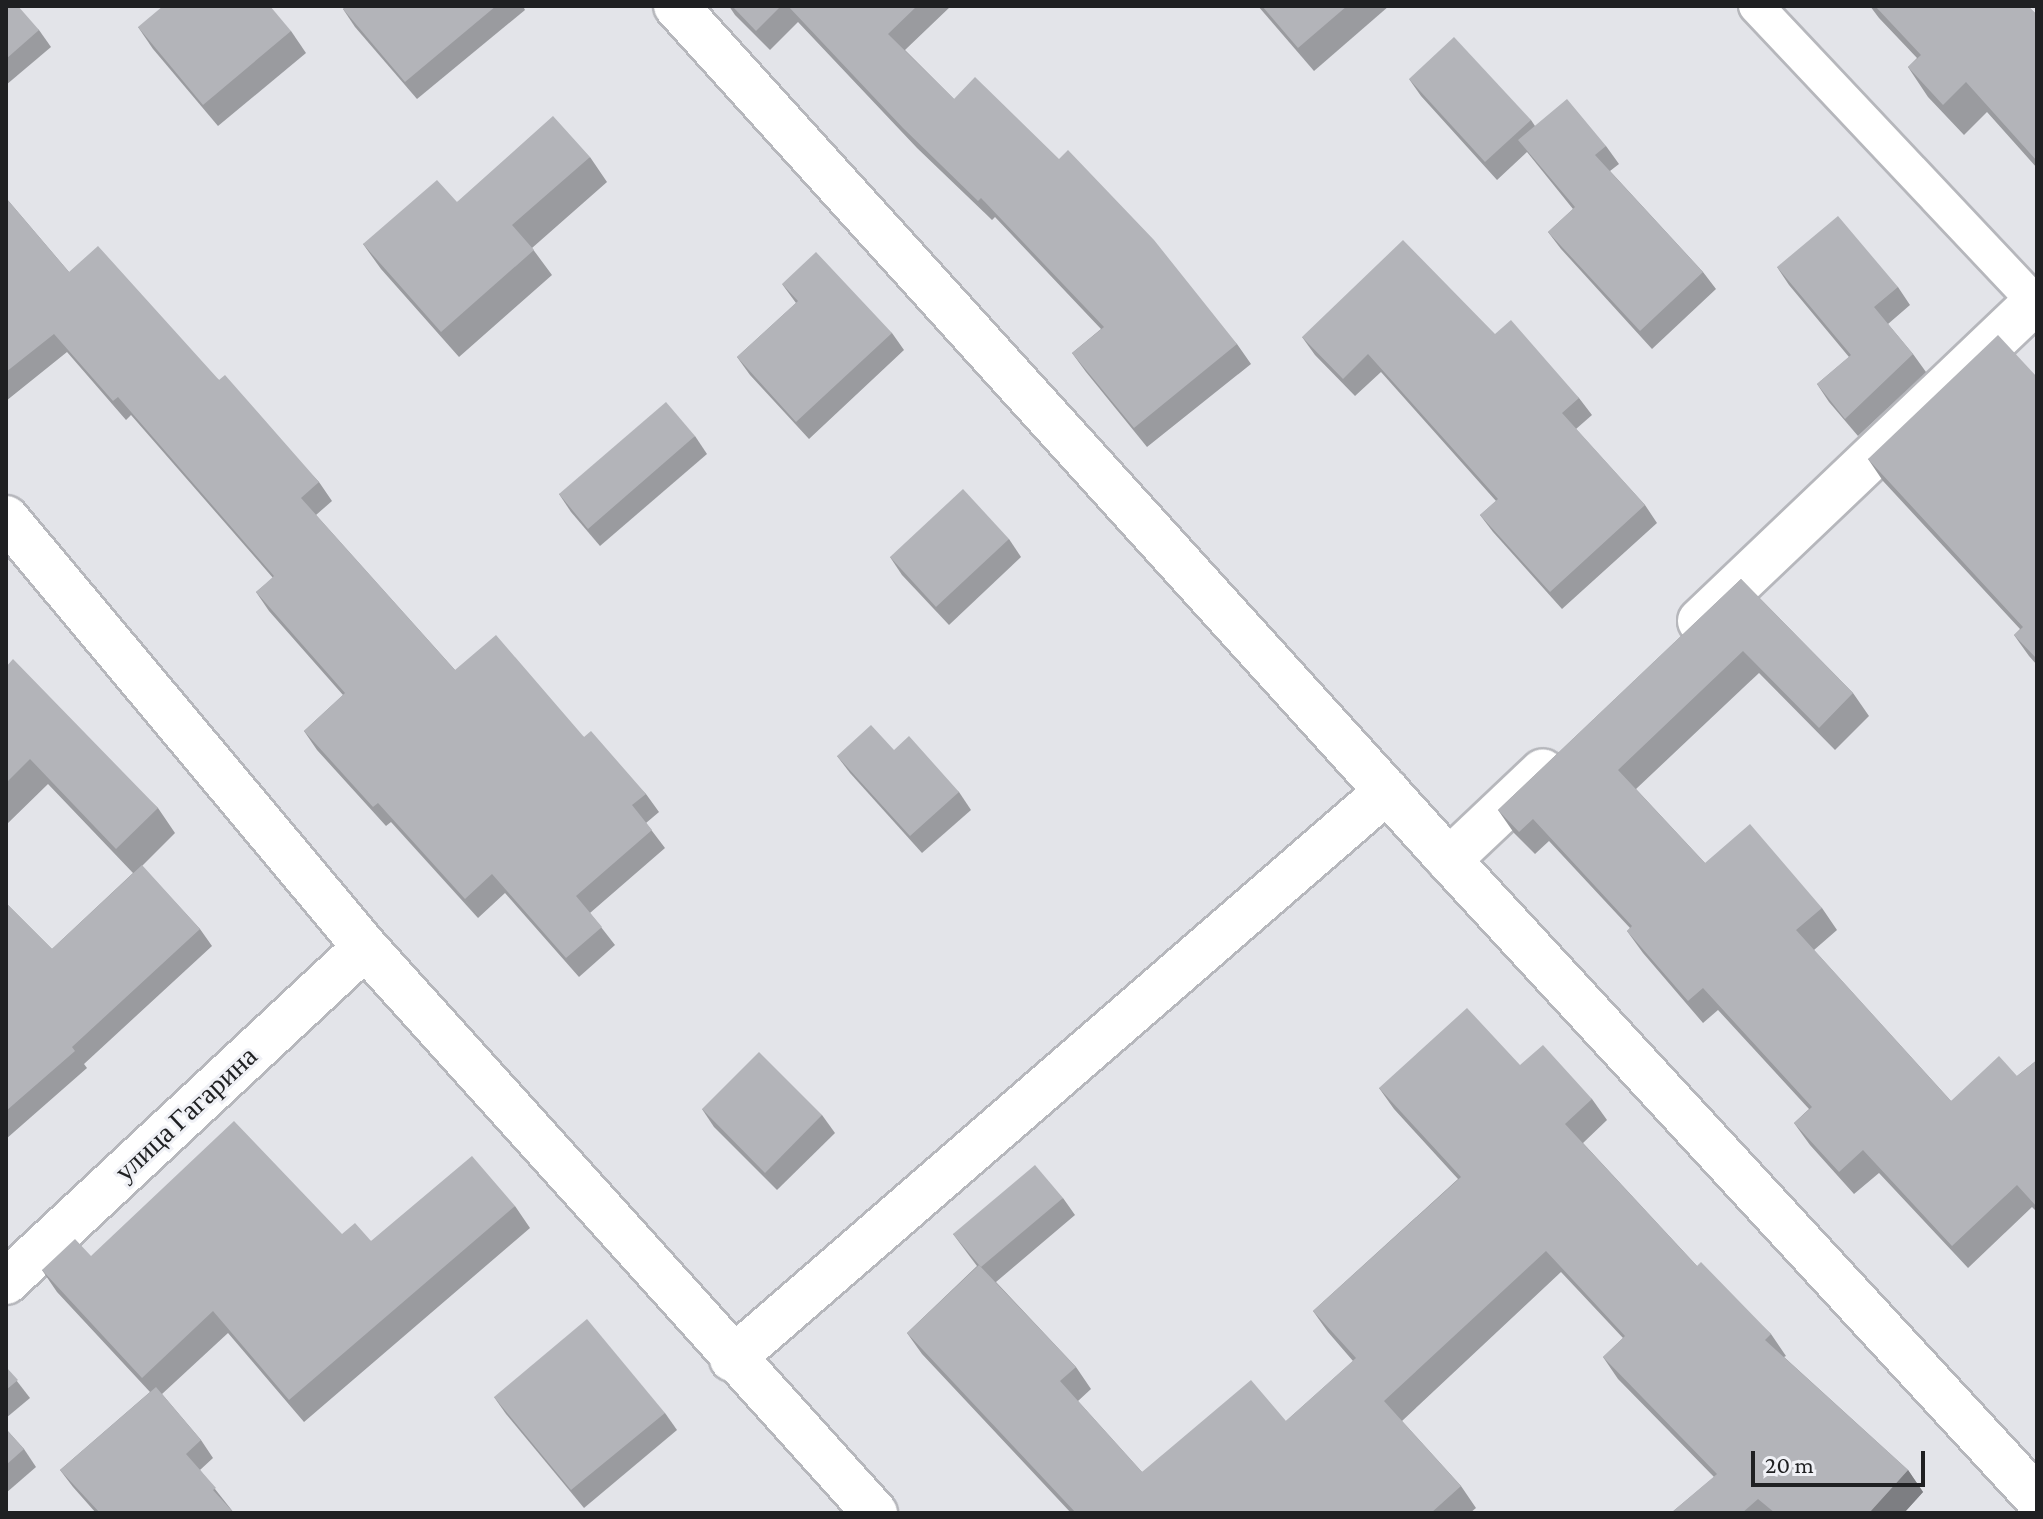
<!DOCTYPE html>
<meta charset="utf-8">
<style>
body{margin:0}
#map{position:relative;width:2043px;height:1519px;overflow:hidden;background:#e3e4e9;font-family:"Crimson Pro",serif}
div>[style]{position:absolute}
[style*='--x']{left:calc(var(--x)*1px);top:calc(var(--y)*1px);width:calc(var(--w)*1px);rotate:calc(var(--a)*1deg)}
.roads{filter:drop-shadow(2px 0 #b6b7bc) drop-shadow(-2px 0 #b6b7bc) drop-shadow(0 2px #b6b7bc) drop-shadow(0 -2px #b6b7bc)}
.service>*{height:34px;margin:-17px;padding:0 17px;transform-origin:17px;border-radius:17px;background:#fff}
.minor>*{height:44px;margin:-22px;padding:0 22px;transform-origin:22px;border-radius:22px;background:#fff}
.wall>*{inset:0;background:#9a9b9f}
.shaded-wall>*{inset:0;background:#7d7e82}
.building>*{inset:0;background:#b3b4b9}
span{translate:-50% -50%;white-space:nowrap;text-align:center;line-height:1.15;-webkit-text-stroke:6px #f0f1f6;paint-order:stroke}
.street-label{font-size:28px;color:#1f2022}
.frame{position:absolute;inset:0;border:8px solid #1f2022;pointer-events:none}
.scale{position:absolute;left:1751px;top:1451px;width:174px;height:36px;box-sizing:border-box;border:4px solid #1f2022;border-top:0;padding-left:10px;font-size:24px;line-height:28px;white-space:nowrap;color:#1f2022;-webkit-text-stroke:6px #f0f1f6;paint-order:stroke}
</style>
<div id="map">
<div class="roads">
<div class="service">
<div style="--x:1756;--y:6;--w:410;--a:46.7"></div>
</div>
<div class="minor">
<div style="--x:676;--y:6;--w:1152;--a:47.85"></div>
<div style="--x:1449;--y:860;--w:868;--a:47.34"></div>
<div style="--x:6;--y:518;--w:559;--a:50.08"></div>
<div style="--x:365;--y:947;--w:762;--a:47.98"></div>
<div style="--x:1700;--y:621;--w:463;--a:-43.6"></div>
<div style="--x:1449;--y:860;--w:129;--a:-43.4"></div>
<div style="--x:6;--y:1282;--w:491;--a:-43"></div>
<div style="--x:732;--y:1359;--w:867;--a:-40.93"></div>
</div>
</div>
<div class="wall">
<div style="clip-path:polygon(6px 6px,39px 30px,51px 47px,6px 85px)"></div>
<div style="clip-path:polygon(347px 6px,523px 6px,525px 10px,417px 99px,355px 27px,343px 9px)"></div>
<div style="clip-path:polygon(729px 6px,951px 6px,905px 50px,954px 99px,1237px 344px,1251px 364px,1147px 447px,1086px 372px,1072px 353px,1101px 329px,995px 217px,992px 220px,917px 148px,798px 22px,770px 50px,735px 15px)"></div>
<div style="clip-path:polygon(1258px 6px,1389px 6px,1314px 71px)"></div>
<div style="clip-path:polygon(1870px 6px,2028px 6px,2037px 15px,2037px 168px,1987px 112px,1964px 135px,1928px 97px,1908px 67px,1917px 58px,1879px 18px)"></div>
<div style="clip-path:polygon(138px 27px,291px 31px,306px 53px,218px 126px,153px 49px)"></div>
<div style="clip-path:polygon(1409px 79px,1531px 120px,1535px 126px,1606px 146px,1619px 164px,1610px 171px,1703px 272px,1716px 289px,1652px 349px,1561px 249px,1548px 232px,1573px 209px,1527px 152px,1497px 180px,1421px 96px)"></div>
<div style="clip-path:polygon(590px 157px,607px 182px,532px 248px,552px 275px,459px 357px,381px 269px,363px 244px,457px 202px)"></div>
<div style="clip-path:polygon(6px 198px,69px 272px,219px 380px,319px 482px,332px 501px,316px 515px,455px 670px,584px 737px,646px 794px,659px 812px,646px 823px,665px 848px,590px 913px,615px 945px,579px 977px,505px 893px,478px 918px,391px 822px,386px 826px,317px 750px,304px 731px,343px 695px,269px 611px,256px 592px,273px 578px,131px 415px,126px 420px,67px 352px,6px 401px)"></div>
<div style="clip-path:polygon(1777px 267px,1898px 287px,1910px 305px,1888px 324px,1913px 354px,1926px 372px,1858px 436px,1829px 402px,1817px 384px,1849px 357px,1789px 285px)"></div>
<div style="clip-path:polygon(782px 284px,892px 333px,904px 350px,809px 439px,750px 375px,737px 357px,796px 303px)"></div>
<div style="clip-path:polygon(1495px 334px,1579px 398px,1592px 415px,1576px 429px,1645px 505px,1657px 523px,1562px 609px,1493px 532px,1480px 515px,1496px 501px,1381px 372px,1355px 396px,1315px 355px,1302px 337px)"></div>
<div style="clip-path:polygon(2037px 377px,2037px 665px,2029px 656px,2014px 635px,2020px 629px,1883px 481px,1868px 459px)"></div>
<div style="clip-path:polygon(695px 436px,707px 454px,600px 546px,571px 512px,559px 494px)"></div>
<div style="clip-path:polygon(1009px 539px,1021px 557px,949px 625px,902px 575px,890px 557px)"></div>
<div style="clip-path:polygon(1741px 579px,1853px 693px,1869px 716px,1835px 750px,1759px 673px,1636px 789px,1705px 863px,1822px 908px,1837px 930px,1814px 950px,1951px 1101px,2017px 1076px,2037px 1060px,2037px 1212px,2032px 1207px,1968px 1268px,1879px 1173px,1854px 1194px,1810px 1145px,1794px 1123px,1809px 1109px,1718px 1010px,1703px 1023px,1643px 953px,1627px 931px,1630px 928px,1549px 841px,1535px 854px,1514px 833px,1498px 810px)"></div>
<div style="clip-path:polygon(6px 667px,158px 808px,175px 833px,142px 866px,200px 929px,212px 946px,84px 1064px,87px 1068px,6px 1139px,6px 903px,52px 949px,133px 873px,48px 784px,6px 825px)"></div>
<div style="clip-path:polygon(894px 750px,959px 792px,971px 810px,922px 853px,850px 773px,837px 756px)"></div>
<div style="clip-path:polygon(1520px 1065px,1592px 1099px,1607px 1120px,1583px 1143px,1697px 1266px,1771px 1334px,1786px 1356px,1784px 1357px,1908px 1470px,1923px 1492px,1904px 1513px,1671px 1513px,1714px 1477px,1618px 1379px,1603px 1357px,1623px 1338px,1561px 1272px,1402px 1421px,1461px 1486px,1476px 1508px,1470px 1513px,1071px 1513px,922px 1354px,907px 1333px,977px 1266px,953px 1234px,1063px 1198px,1075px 1215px,996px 1282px,1076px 1367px,1091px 1389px,1078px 1401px,1142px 1472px,1286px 1421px,1353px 1361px,1328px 1332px,1313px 1311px,1458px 1179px,1394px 1109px,1379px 1088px)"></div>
<div style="clip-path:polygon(702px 1109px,822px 1115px,835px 1133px,777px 1190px,714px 1127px)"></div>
<div style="clip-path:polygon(515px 1206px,530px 1228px,304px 1422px,228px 1333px,162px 1394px,201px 1440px,213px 1458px,200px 1470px,234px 1513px,96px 1513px,73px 1487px,60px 1470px,150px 1392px,57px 1292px,42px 1270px,91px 1256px,342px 1234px,371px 1241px)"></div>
<div style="clip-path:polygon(6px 1367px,30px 1398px,6px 1418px)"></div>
<div style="clip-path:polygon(494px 1397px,665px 1413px,677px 1430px,584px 1508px,506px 1414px)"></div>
<div style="clip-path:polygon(6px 1429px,24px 1449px,36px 1467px,6px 1493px)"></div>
</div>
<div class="shaded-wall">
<div style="clip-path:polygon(1908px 1470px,1923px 1492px,1904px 1513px,1869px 1513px)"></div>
</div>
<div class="building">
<div style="clip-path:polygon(6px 6px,18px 6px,39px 30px,6px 59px)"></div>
<div style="clip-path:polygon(163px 6px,270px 6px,291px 31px,203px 105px,138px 27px)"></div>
<div style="clip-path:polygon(347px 6px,496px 6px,405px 82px,343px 9px)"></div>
<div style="clip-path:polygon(732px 6px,781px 6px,756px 31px)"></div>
<div style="clip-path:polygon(788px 6px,917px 6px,888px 34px,954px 99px,975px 77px,1059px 159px,1068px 150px,1154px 240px,1237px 344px,1134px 428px,1072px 353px,1104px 327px,981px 198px,978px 201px,903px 128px)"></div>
<div style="clip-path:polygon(1262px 6px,1347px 6px,1298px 48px)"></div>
<div style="clip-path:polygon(1875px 6px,2028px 6px,2037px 15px,2037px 161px,1966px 82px,1943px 105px,1908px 67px,1921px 55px)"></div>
<div style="clip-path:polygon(1454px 37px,1531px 120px,1485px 162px,1409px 79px)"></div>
<div style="clip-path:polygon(1567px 99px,1606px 146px,1595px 155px,1703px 272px,1640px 331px,1548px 232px,1575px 207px,1518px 140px)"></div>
<div style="clip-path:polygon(553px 116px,590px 157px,512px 225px,534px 250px,441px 332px,363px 244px,437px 180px,457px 202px)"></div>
<div style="clip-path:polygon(6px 198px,69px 272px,98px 246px,219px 380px,225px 375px,319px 482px,301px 498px,455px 670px,496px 635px,584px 737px,591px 731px,646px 794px,632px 805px,652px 830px,576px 896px,602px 927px,566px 958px,492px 874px,465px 899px,378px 803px,373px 807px,304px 731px,345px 693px,256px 592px,274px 576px,118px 397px,113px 401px,54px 334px,6px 372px)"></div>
<div style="clip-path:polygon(1838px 216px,1898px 287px,1874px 307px,1913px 354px,1845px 419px,1817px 384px,1851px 355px,1777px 267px)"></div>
<div style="clip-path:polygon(1403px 240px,1495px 334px,1511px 320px,1579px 398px,1562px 413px,1645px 505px,1550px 592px,1480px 515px,1498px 499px,1368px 354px,1343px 379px,1302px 337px)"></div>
<div style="clip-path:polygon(816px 252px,892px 333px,796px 422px,737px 357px,798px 301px,782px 284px)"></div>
<div style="clip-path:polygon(1998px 335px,2037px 377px,2037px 659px,2014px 635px,2023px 627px,1868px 459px)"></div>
<div style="clip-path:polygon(666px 402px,695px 436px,588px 529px,559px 494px)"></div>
<div style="clip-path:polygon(963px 489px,1009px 539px,936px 607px,890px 557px)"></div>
<div style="clip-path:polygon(1741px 579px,1853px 693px,1819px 728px,1743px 651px,1618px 770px,1705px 863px,1750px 824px,1822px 908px,1796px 930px,1951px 1101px,1999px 1056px,2017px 1076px,2037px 1060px,2037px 1207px,2017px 1185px,1952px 1246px,1863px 1150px,1839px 1172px,1794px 1123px,1812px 1107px,1703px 988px,1688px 1001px,1627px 931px,1632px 926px,1533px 819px,1519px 832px,1498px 810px)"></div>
<div style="clip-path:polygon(13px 659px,158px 808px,116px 849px,30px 759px,6px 783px,6px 667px)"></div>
<div style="clip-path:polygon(871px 725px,894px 750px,909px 736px,959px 792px,910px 836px,837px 756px)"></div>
<div style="clip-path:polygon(142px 865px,200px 929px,72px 1047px,75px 1051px,6px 1111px,6px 903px,52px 949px)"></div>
<div style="clip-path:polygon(1467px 1008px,1520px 1065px,1543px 1045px,1592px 1099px,1565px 1124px,1697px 1266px,1701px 1262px,1771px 1334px,1765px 1340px,1908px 1470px,1869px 1513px,1775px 1513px,1758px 1499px,1742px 1513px,1671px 1513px,1717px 1474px,1603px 1357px,1625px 1336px,1546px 1251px,1384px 1401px,1461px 1486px,1431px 1513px,1076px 1513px,907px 1333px,979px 1265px,1076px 1367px,1060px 1381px,1142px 1472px,1251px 1380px,1286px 1421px,1356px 1358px,1313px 1311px,1461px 1177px,1379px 1088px)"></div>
<div style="clip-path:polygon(759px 1052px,822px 1115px,765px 1173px,702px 1109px)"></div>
<div style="clip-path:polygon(234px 1121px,342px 1234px,355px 1223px,371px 1241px,472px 1156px,515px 1206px,289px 1400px,213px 1311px,142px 1378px,42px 1270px,75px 1239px,91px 1256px)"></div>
<div style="clip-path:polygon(1035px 1165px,1063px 1198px,981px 1267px,979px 1265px,953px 1234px)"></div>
<div style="clip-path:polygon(587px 1319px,665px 1413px,571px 1490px,494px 1397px)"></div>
<div style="clip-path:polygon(6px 1367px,18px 1380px,6px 1390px)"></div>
<div style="clip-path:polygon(156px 1387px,201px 1440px,186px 1454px,216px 1488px,213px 1490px,234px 1513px,100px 1513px,60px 1470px)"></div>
<div style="clip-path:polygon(6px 1429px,24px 1449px,6px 1465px)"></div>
</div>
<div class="street-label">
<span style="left:186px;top:1114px;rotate:-43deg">улица Гагарина</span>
</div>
<div class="frame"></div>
<div class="scale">20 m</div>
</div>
